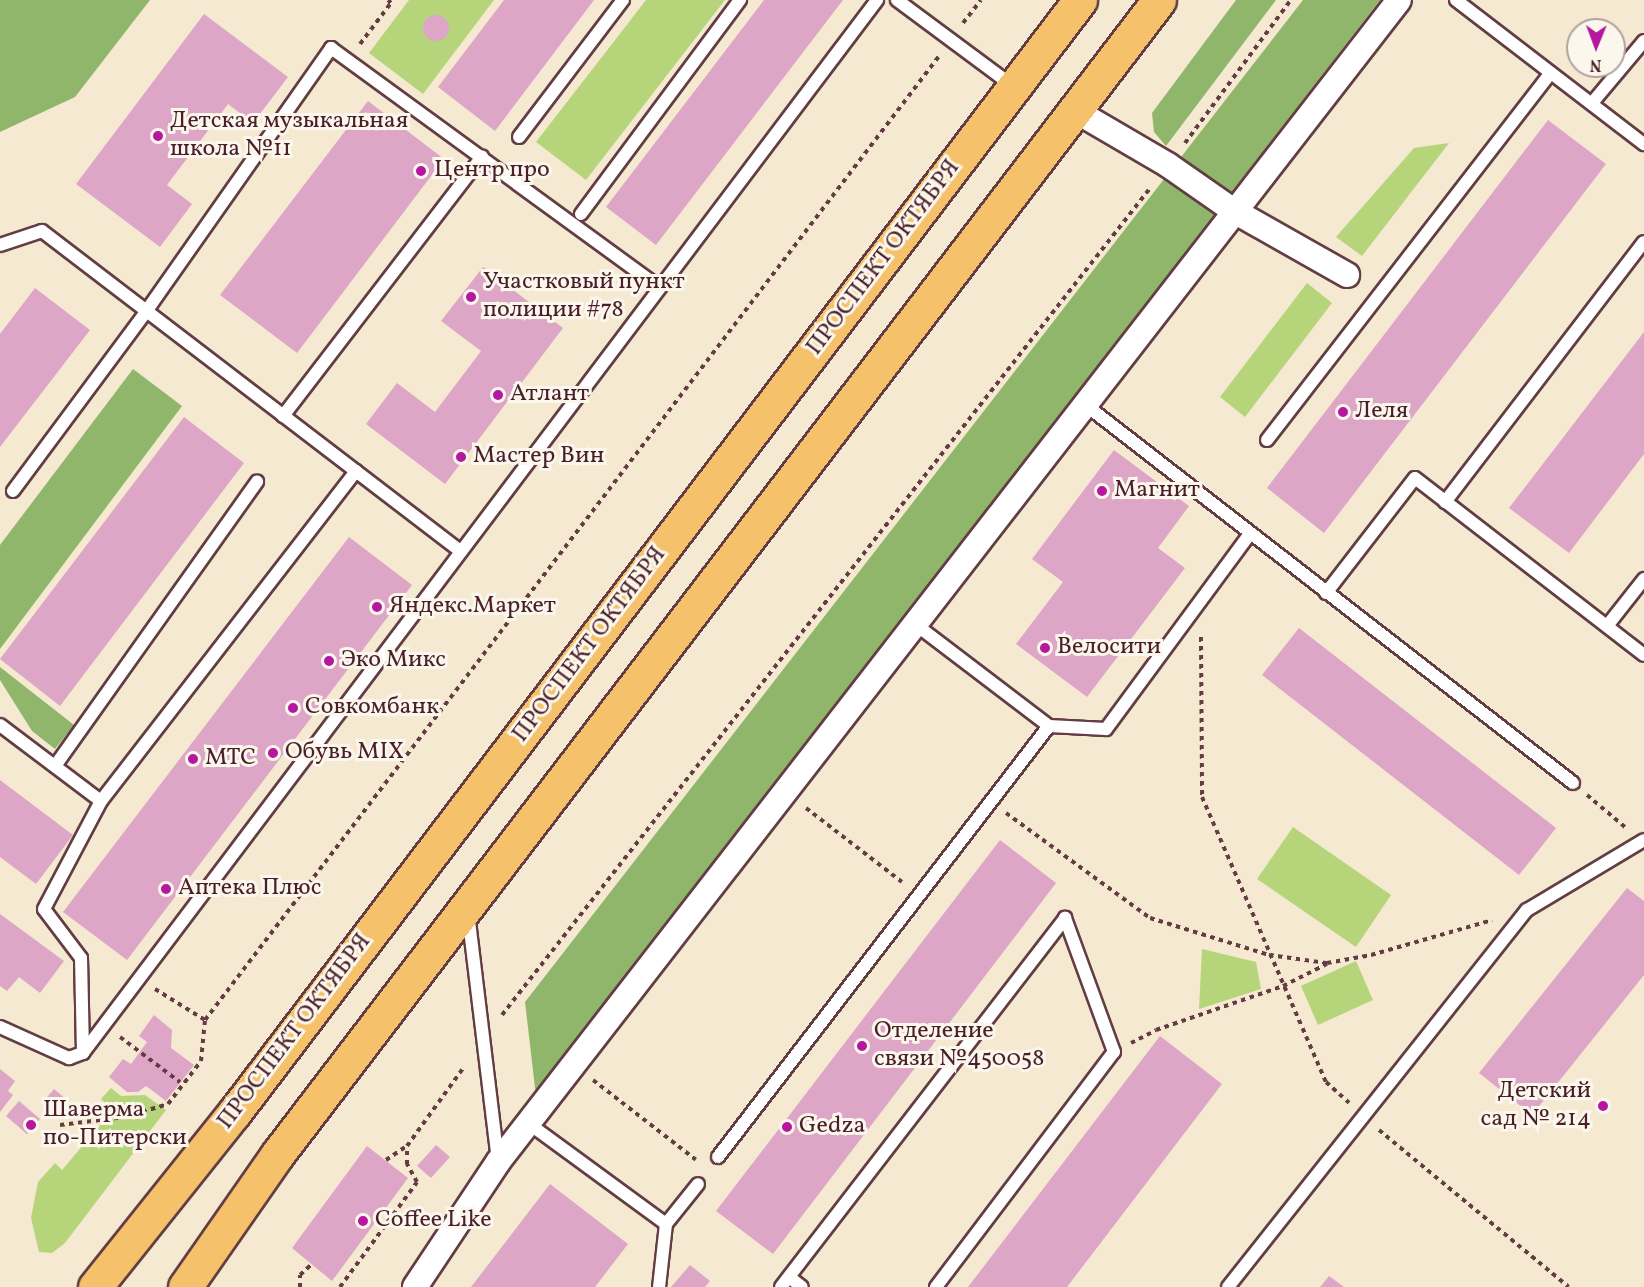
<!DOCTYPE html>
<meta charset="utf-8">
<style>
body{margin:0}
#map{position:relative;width:1644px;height:1287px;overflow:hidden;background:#f5e9d1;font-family:Vollkorn,serif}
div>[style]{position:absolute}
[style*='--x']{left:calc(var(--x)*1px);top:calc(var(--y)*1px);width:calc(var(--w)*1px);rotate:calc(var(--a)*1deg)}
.green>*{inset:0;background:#b6d57b}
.forest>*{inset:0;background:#90b66b}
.building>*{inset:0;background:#dea6c6}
.round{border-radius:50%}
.path>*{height:4px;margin-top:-2px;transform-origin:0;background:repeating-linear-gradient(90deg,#643d44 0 4.5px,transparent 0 9px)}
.roads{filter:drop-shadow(2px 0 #643d44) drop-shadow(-2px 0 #643d44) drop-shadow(0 2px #643d44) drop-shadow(0 -2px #643d44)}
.lane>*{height:12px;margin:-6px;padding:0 6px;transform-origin:6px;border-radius:6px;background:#fff}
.street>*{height:24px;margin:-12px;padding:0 12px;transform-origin:12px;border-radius:12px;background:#fff}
.primary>*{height:33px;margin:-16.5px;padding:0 16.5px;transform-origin:16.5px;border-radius:16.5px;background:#f5c16b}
.dots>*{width:16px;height:16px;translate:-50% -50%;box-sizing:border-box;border:3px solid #fbf7ec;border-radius:50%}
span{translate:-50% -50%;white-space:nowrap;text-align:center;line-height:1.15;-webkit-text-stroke:6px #fbf7ec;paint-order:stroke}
.poi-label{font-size:24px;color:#4a1f2b}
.left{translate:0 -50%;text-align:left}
.right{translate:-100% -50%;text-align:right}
.street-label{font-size:24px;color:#4a1f2b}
.north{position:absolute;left:1566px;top:18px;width:60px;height:60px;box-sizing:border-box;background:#fbf7ec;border:2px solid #b4a19f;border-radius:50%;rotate:181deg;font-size:16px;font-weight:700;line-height:24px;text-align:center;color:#4a1f2b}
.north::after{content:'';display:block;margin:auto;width:21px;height:27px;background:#b5179e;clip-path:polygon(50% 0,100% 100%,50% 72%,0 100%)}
</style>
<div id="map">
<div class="green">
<div style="clip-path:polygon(evenodd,409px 0,494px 0,423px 94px,369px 53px,409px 0,435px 16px,442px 18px,448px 27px,444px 38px,436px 41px,423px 31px,425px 22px,435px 16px)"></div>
<div style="clip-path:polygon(646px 0,725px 0,586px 180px,536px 142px)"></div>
<div style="clip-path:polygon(1449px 143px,1362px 256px,1336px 237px,1414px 148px)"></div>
<div style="clip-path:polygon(1307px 283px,1332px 303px,1245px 417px,1220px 397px)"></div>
<div style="clip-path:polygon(1293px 827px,1391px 895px,1356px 947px,1257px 879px)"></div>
<div style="clip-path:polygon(1202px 949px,1256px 962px,1261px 989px,1199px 1009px)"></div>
<div style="clip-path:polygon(1356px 961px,1373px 1000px,1318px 1025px,1301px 986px)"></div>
<div style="clip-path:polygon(111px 1088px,121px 1096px,145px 1095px,166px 1110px,65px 1243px,52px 1253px,39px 1252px,31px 1218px,38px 1182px,55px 1163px,62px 1170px,113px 1110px,101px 1099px)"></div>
</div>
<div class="forest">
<div style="clip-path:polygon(0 0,150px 0,75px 97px,0 132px)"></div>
<div style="clip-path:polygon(1236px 0,1276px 0,1166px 146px,1154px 132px,1152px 113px)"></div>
<div style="clip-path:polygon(1303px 0,1380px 0,536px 1096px,525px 1002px)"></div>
<div style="clip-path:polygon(133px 369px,182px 406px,0 649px,0 545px)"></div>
<div style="clip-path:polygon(0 667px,74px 725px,55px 749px,32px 731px,0 680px)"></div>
</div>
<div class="building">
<div style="clip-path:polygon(504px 0,594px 0,495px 131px,438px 87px)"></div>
<div style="clip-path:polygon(764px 0,843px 0,656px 245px,606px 207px)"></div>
<div style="clip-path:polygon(204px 14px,288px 77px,253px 123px,228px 104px,167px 185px,192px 204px,160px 247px,76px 184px)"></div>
<div class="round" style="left:423px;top:15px;width:26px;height:26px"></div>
<div style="clip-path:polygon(368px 101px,444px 159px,297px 353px,220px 295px)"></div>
<div style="clip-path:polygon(1548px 120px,1606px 164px,1324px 533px,1267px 488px)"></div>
<div style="clip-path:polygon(483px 267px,563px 328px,445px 484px,366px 424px,397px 383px,435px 412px,481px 351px,441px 321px)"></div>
<div style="clip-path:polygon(35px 288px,90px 330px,0 447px,0 334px)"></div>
<div style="clip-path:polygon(1644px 332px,1644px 454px,1569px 553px,1509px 508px)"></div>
<div style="clip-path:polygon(184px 417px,244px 463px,60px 706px,0 659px)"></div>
<div style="clip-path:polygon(1114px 450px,1189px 506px,1158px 548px,1185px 568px,1087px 697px,1016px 644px,1063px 582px,1032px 559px)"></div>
<div style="clip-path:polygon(349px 537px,412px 585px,127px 960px,63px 912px)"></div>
<div style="clip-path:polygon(1299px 628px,1556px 828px,1519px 875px,1262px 675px)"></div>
<div style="clip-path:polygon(0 780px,73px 835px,36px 884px,0 857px)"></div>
<div style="clip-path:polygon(1000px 840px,1056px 883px,773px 1254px,716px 1211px)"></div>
<div style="clip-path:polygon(1627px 888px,1644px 901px,1644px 975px,1532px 1115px,1479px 1073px)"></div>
<div style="clip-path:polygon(0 914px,64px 961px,40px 993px,19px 977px,7px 991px,0 986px)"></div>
<div style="clip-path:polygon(154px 1015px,172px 1030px,171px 1048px,194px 1065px,166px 1101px,146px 1086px,138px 1092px,127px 1092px,109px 1077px,123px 1059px,131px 1064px,147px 1042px,139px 1036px)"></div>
<div style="clip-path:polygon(1160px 1036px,1222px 1084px,1067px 1287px,968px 1287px)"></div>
<div style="clip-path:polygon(0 1069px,15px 1081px,8px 1091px,13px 1095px,0 1112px)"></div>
<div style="clip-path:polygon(54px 1089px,67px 1100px,56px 1114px,43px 1102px)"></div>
<div style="clip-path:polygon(19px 1101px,40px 1119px,27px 1134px,6px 1116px)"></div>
<div style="clip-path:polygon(436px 1145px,450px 1157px,431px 1178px,417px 1166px)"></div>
<div style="clip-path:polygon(367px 1146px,408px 1178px,332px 1281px,292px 1248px)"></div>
<div style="clip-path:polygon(550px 1184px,628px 1244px,595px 1287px,471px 1287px)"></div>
<div style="clip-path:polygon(690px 1265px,710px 1281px,705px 1287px,671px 1287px)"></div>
<div style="clip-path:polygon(1329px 1276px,1344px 1287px,1320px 1287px)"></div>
</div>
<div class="path">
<div style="--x:963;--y:23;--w:29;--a:-52"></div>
<div style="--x:360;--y:44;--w:51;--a:-52.9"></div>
<div style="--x:391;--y:3;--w:4;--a:-135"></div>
<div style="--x:1185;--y:143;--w:178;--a:-53.5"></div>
<div style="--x:1201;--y:637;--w:160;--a:89.6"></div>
<div style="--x:1202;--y:797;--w:311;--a:66.5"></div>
<div style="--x:1326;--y:1082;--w:31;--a:42"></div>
<div style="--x:1587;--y:795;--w:50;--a:40.1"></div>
<div style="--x:806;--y:808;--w:121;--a:37.6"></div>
<div style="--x:1006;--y:813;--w:178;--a:36.1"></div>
<div style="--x:1150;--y:918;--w:125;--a:17.3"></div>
<div style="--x:1269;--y:955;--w:59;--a:7.9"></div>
<div style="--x:1327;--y:963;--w:45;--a:-10.3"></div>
<div style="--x:1371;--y:955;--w:126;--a:-16.1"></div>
<div style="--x:155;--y:989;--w:59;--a:31.8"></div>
<div style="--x:205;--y:1020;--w:1212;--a:-52.71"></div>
<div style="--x:502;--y:1015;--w:1052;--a:-51.91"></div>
<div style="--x:120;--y:1037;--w:75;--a:36.9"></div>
<div style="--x:1131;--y:1043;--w:28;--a:-27"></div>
<div style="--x:1156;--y:1030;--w:134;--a:-19.1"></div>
<div style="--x:1283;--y:986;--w:49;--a:-26.6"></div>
<div style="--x:593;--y:1080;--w:130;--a:37.8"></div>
<div style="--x:60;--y:1125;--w:65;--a:-7"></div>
<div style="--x:125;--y:1117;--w:45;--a:-16.8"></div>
<div style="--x:168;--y:1104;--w:54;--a:-52.5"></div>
<div style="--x:201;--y:1061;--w:41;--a:-84.4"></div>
<div style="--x:1379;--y:1130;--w:246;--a:39.6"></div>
<div style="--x:386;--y:1160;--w:25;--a:-34"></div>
<div style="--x:300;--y:1287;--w:12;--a:-90"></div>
<div style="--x:300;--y:1275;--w:16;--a:-43"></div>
<div style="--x:340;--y:1287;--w:130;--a:-53.7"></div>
<div style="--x:417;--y:1182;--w:21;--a:-119"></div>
<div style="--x:407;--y:1164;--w:18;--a:-90"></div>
<div style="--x:407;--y:1146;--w:97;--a:-54.2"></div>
</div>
<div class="roads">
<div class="lane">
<div style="--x:897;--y:0;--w:144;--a:36.6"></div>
<div style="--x:1456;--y:0;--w:237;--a:37.5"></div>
<div style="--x:1592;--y:103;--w:81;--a:-50"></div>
<div style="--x:519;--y:137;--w:172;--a:-52.8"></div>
<div style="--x:581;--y:214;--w:267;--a:-53.4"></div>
<div style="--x:0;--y:245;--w:44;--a:-18.4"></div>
<div style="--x:42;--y:231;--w:525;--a:37.42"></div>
<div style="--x:1087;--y:406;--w:615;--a:37.8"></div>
<div style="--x:283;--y:416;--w:327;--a:-52.5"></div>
<div style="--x:1267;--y:440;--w:463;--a:-52.3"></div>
<div style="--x:13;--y:491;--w:222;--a:-53.4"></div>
<div style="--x:145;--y:313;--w:324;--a:-54.9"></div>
<div style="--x:331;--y:48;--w:406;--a:36.1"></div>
<div style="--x:1445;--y:502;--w:327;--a:-52.6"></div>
<div style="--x:1326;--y:593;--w:145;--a:-52.3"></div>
<div style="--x:1415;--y:478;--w:289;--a:37.7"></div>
<div style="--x:915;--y:624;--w:168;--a:37.3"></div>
<div style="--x:1049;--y:726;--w:57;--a:3"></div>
<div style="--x:1106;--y:729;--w:242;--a:-53.6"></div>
<div style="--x:1607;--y:626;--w:60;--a:-51.8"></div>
<div style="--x:0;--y:725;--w:126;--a:37"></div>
<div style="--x:101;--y:801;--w:417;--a:-52.3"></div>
<div style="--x:55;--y:766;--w:349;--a:-54.6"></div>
<div style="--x:468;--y:913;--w:249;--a:83.1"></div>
<div style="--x:0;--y:1027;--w:76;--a:24.2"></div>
<div style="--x:69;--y:1058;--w:15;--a:-20"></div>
<div style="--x:83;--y:1053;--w:1319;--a:-52.98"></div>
<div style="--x:83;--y:1053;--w:95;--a:-91.2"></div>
<div style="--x:81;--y:958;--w:61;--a:-127.1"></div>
<div style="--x:44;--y:909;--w:122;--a:-62.2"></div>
<div style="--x:528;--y:1123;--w:171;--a:36.2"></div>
<div style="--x:666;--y:1224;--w:63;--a:96.3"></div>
<div style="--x:718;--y:1157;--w:543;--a:-52.48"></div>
<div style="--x:666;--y:1224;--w:51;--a:-51.3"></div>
<div style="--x:789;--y:1277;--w:16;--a:38"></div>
<div style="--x:781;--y:1287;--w:466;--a:-52.4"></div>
<div style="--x:936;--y:1287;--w:295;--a:-52.9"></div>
<div style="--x:1114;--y:1052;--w:143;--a:-110.1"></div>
<div style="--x:1228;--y:1287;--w:481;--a:-51.6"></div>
<div style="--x:1527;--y:910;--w:136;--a:-30.9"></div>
</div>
<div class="street">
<div style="--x:1074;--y:110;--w:109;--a:30.3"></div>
<div style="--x:1168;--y:165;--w:80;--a:34.9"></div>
<div style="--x:1234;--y:211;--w:130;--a:29.5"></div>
<div style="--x:415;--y:1287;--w:150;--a:-56.4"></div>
<div style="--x:498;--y:1162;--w:1470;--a:-52.21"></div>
</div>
<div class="primary">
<div style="--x:95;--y:1287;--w:223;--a:-51.4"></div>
<div style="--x:234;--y:1113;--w:1398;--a:-52.76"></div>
<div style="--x:185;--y:1287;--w:161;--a:-55.1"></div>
<div style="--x:277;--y:1155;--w:1453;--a:-52.63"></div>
</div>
</div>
<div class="dots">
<div style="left:158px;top:136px;background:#b5179e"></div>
<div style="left:421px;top:171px;background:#b5179e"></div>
<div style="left:471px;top:297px;background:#b5179e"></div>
<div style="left:498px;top:395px;background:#b5179e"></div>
<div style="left:1343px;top:412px;background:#b5179e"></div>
<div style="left:461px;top:457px;background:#b5179e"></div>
<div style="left:1102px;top:491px;background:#b5179e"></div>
<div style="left:377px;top:607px;background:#b5179e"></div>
<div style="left:1045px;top:648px;background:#b5179e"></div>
<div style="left:329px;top:661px;background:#b5179e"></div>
<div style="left:293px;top:708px;background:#b5179e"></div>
<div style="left:273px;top:753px;background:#b5179e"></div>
<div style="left:193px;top:759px;background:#b5179e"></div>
<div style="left:166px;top:889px;background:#b5179e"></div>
<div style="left:862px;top:1046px;background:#b5179e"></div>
<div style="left:1603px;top:1106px;background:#b5179e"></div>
<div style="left:31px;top:1125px;background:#b5179e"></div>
<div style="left:787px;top:1127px;background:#b5179e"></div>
<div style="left:363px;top:1221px;background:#b5179e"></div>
</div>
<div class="poi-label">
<span class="left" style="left:170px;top:136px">Детская музыкальная<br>школа №11</span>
<span class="left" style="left:434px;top:171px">Центр про</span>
<span class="left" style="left:483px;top:297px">Участковый пункт<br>полиции #78</span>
<span class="left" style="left:510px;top:395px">Атлант</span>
<span class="left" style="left:1355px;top:412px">Леля</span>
<span class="left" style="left:473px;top:457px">Мастер Вин</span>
<span class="left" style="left:1114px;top:491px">Магнит</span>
<span class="left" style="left:389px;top:607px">Яндекс.Маркет</span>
<span class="left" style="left:1057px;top:648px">Велосити</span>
<span class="left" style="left:341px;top:661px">Эко Микс</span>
<span class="left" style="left:305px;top:708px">Совкомбанк</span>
<span class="left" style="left:285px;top:753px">Обувь MIX</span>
<span class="left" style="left:205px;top:759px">МТС</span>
<span class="left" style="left:178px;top:889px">Аптека Плюс</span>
<span class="left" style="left:874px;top:1046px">Отделение<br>связи №450058</span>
<span class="right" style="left:1591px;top:1106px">Детский<br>сад № 214</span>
<span class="left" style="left:43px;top:1125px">Шаверма<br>по-Питерски</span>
<span class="left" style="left:799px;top:1127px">Gedza</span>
<span class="left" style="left:375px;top:1221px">Coffee Like</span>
</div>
<div class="street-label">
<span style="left:884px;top:258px;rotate:-53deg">ПРОСПЕКТ ОКТЯБРЯ</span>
<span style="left:590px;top:645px;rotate:-53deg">ПРОСПЕКТ ОКТЯБРЯ</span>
<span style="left:295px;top:1032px;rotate:-53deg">ПРОСПЕКТ ОКТЯБРЯ</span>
</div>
<div class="north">N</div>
</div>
